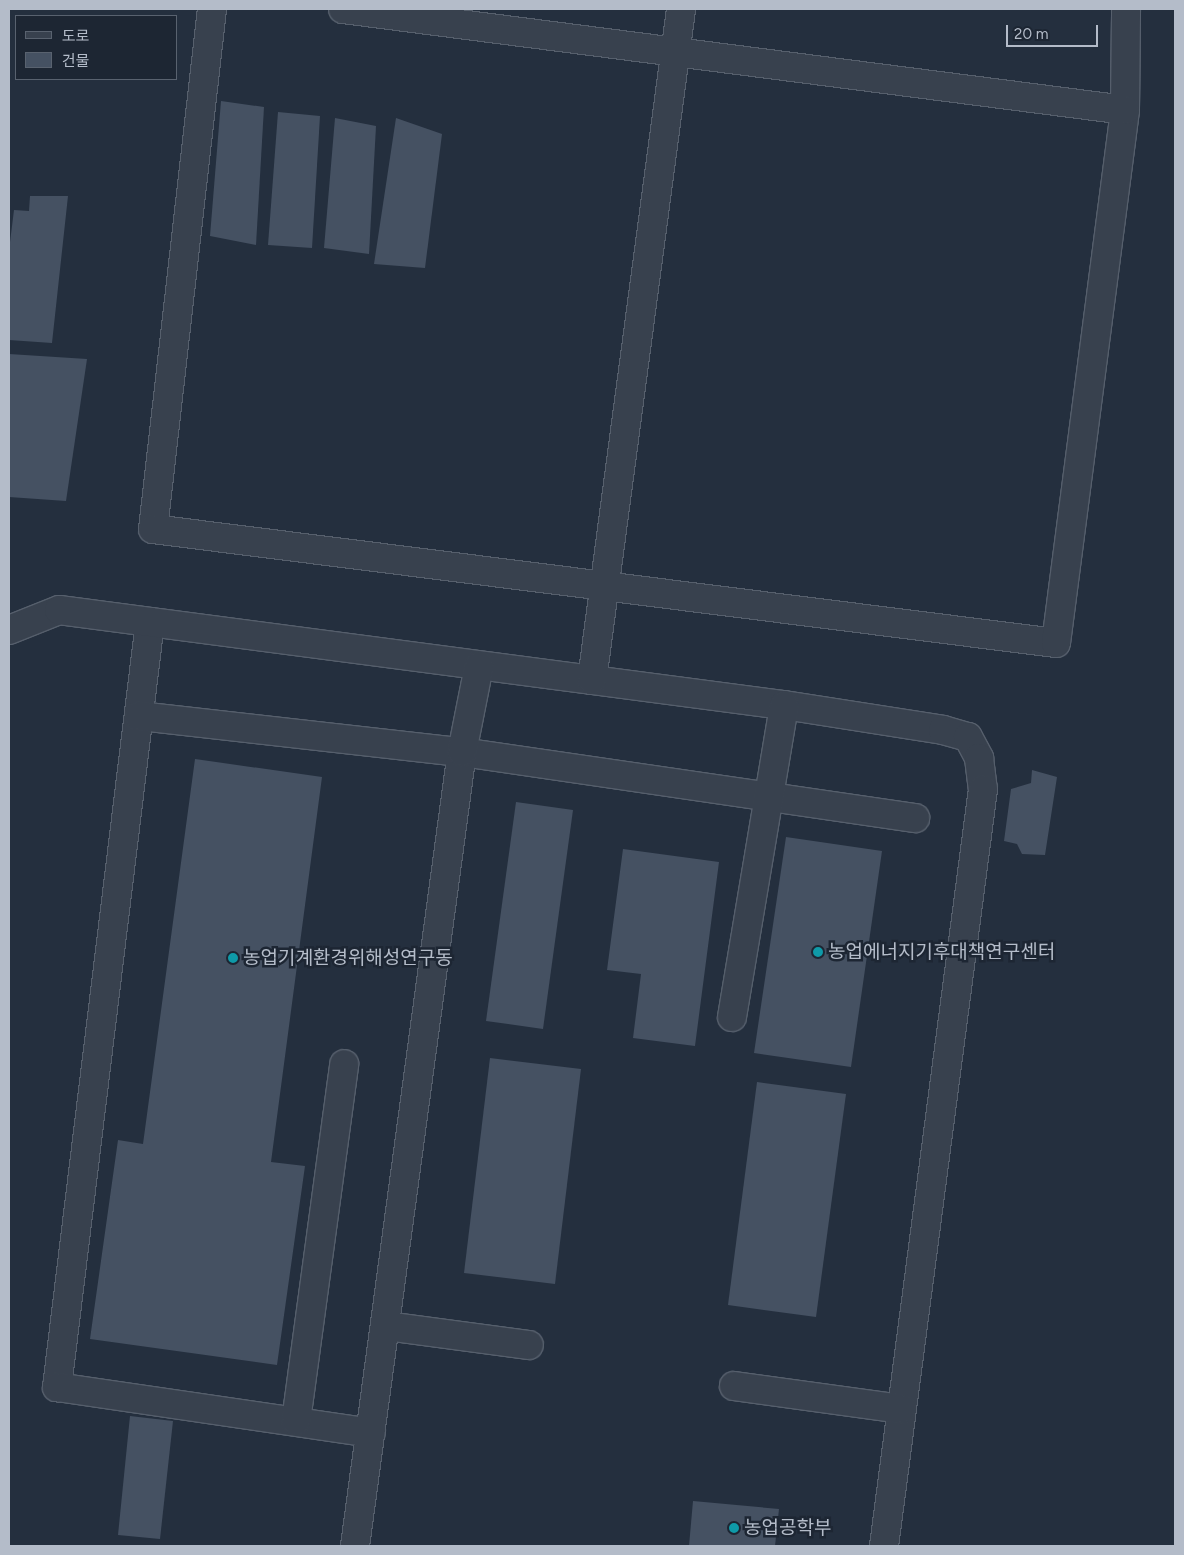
<!DOCTYPE html>
<meta charset="utf-8">
<style>
body{margin:0}
#map{position:relative;width:1184px;height:1555px;overflow:hidden;background:#242f3e;font-family:Figtree,"Noto Sans KR",sans-serif}
div>[style]{position:absolute}
[style*='--x']{left:calc(var(--x)*1px);top:calc(var(--y)*1px);width:calc(var(--w)*1px);rotate:calc(var(--a)*1deg)}
.building>*{inset:0;background:#455162}
.roads{filter:drop-shadow(1px 0 #565f6c) drop-shadow(-1px 0 #565f6c) drop-shadow(0 1px #565f6c) drop-shadow(0 -1px #565f6c)}
.minor>*{height:28px;margin:-14px;padding:0 14px;transform-origin:14px;border-radius:14px;background:#38414e}
.dots>*{width:14px;height:14px;translate:-50% -50%;box-sizing:border-box;border:2px solid #1d2633;border-radius:50%}
span{translate:-50% -50%;white-space:nowrap;text-align:center;line-height:1.15;-webkit-text-stroke:5px #1d2633;paint-order:stroke}
.poi-label{font-size:19px;color:#b4bcc9}
.left{translate:0 -50%;text-align:left}
.frame{position:absolute;inset:0;border:10px solid #b4bcc9;pointer-events:none}
.legend{position:absolute;left:15px;top:15px;width:162px;height:65px;box-sizing:border-box;background:#1d2633;border:1px solid #59626f;margin:0;padding:6px 9px;list-style:none;font-size:15px;color:#b4bcc9}
.legend li{display:flex;align-items:center;gap:10px;height:25px}
.legend b{width:25px;border:1px solid #59626f}
.scale{position:absolute;left:1006px;top:25px;width:92px;height:22px;box-sizing:border-box;border:2px solid #b4bcc9;border-top:0;padding-left:6px;font-size:15px;line-height:18px;white-space:nowrap;color:#b4bcc9;-webkit-text-stroke:4px #1d2633;paint-order:stroke}
</style>
<div id="map">
<div class="building">
<div style="clip-path:polygon(221px 101px,264px 107px,256px 245px,210px 236px)"></div>
<div style="clip-path:polygon(278px 112px,320px 116px,312px 248px,268px 245px)"></div>
<div style="clip-path:polygon(335px 118px,376px 126px,369px 254px,324px 248px)"></div>
<div style="clip-path:polygon(396px 118px,442px 134px,425px 268px,374px 264px)"></div>
<div style="clip-path:polygon(30px 196px,68px 196px,52px 343px,9px 340px,9px 250px,14px 210px,29px 211px)"></div>
<div style="clip-path:polygon(9px 354px,87px 359px,66px 501px,9px 497px)"></div>
<div style="clip-path:polygon(195px 759px,322px 777px,271px 1162px,305px 1166px,277px 1365px,90px 1339px,118px 1140px,143px 1144px)"></div>
<div style="clip-path:polygon(1032px 770px,1057px 777px,1045px 855px,1022px 854px,1017px 844px,1004px 841px,1011px 789px,1031px 783px)"></div>
<div style="clip-path:polygon(516px 802px,573px 810px,543px 1029px,486px 1021px)"></div>
<div style="clip-path:polygon(786px 837px,882px 851px,851px 1067px,754px 1053px)"></div>
<div style="clip-path:polygon(623px 849px,719px 862px,695px 1046px,633px 1038px,641px 974px,607px 970px)"></div>
<div style="clip-path:polygon(490px 1058px,581px 1069px,555px 1284px,464px 1273px)"></div>
<div style="clip-path:polygon(757px 1082px,846px 1094px,816px 1317px,728px 1305px)"></div>
<div style="clip-path:polygon(130px 1416px,173px 1421px,160px 1539px,118px 1535px)"></div>
<div style="clip-path:polygon(693px 1501px,779px 1509px,775px 1546px,689px 1546px)"></div>
</div>
<div class="roads">
<div class="minor">
<div style="--x:212;--y:9;--w:523;--a:96.47"></div>
<div style="--x:153;--y:529;--w:910;--a:7.2"></div>
<div style="--x:1056;--y:643;--w:537;--a:-82.62"></div>
<div style="--x:1125;--y:110;--w:101;--a:-89.4"></div>
<div style="--x:343;--y:9;--w:788;--a:7.36"></div>
<div style="--x:150;--y:622;--w:771;--a:96.93"></div>
<div style="--x:57;--y:1387;--w:317;--a:8.3"></div>
<div style="--x:9;--y:630;--w:54;--a:-21.8"></div>
<div style="--x:59;--y:610;--w:731;--a:7.47"></div>
<div style="--x:784;--y:705;--w:161;--a:8.9"></div>
<div style="--x:943;--y:730;--w:26;--a:16"></div>
<div style="--x:968;--y:737;--w:24;--a:62"></div>
<div style="--x:979;--y:758;--w:31;--a:83"></div>
<div style="--x:983;--y:789;--w:763;--a:97.45"></div>
<div style="--x:592;--y:680;--w:677;--a:-82.44"></div>
<div style="--x:139;--y:716;--w:325;--a:6.4"></div>
<div style="--x:462;--y:752;--w:458;--a:8.3"></div>
<div style="--x:732;--y:1017;--w:316;--a:-80.5"></div>
<div style="--x:386;--y:1326;--w:144;--a:7.6"></div>
<div style="--x:734;--y:1386;--w:169;--a:7.8"></div>
<div style="--x:296;--y:1421;--w:360;--a:-82.3"></div>
<div style="--x:355;--y:1546;--w:801;--a:-82.33"></div>
<div style="--x:462;--y:752;--w:88;--a:-78.8"></div>
</div>
</div>
<div class="dots">
<div style="left:818px;top:952px;background:#0f9aa8"></div>
<div style="left:233px;top:958px;background:#0f9aa8"></div>
<div style="left:734px;top:1528px;background:#0f9aa8"></div>
</div>
<div class="poi-label">
<span class="left" style="left:828px;top:952px">농업에너지기후대책연구센터</span>
<span class="left" style="left:243px;top:958px">농업기계환경위해성연구동</span>
<span class="left" style="left:744px;top:1528px">농업공학부</span>
</div>
<div class="frame"></div>
<ul class="legend">
<li><b style="height:6px;background:#38414e"></b>도로</li>
<li><b style="height:14px;background:#455162"></b>건물</li>
</ul>
<div class="scale">20 m</div>
</div>
